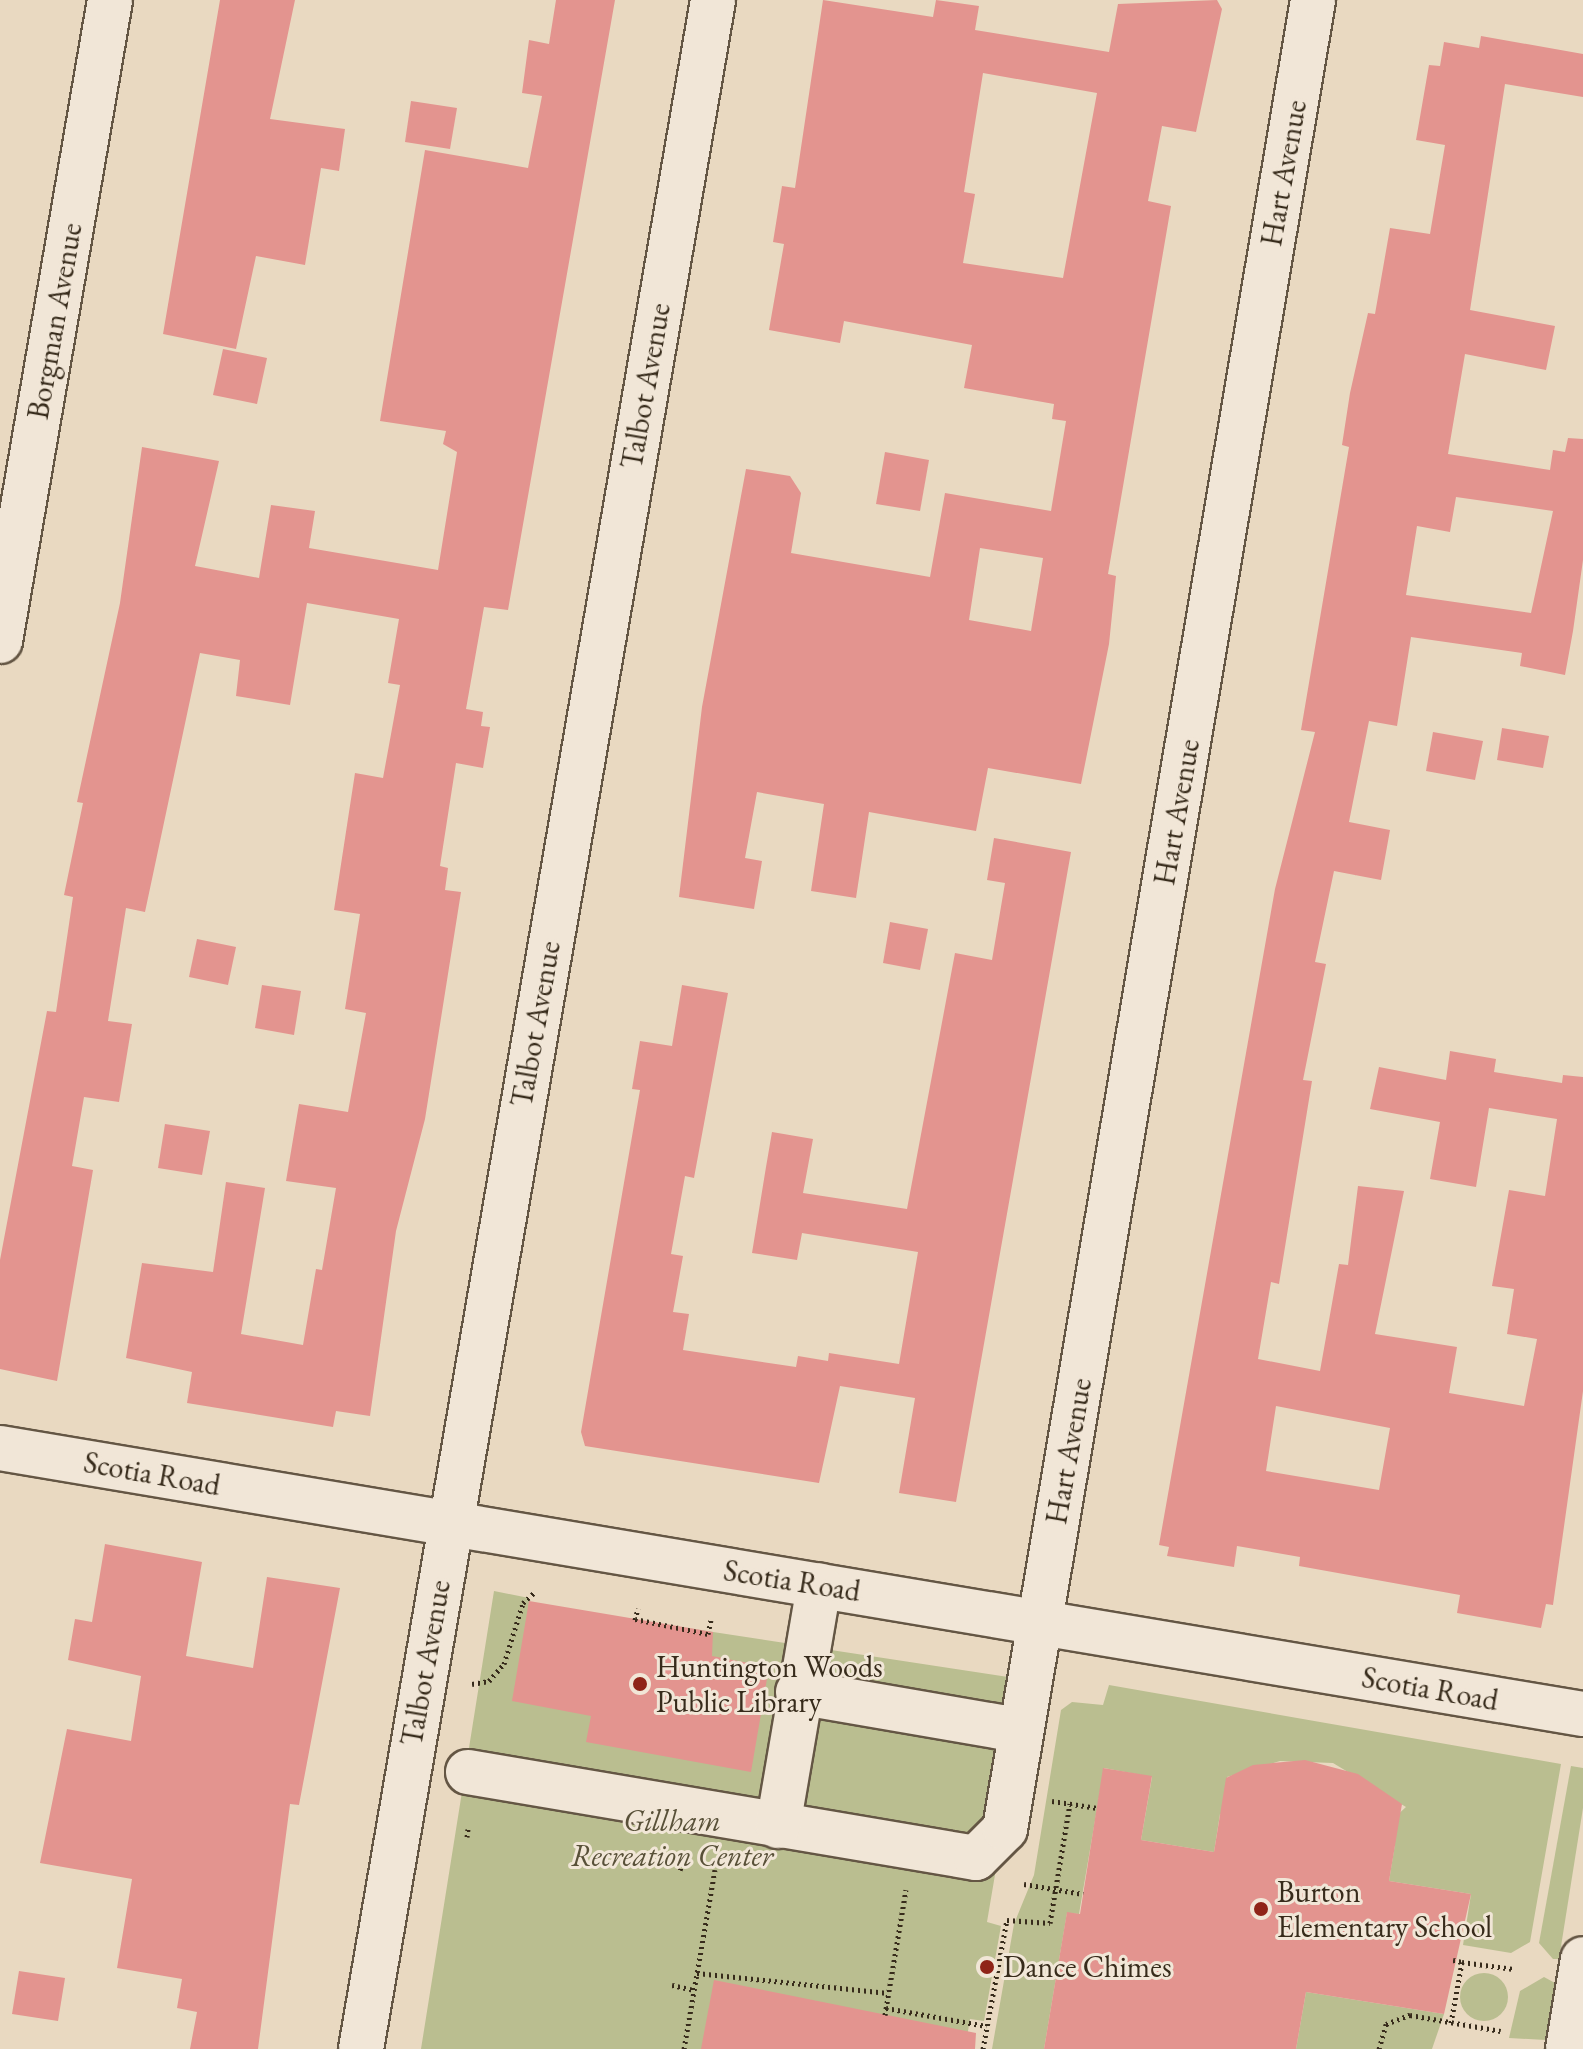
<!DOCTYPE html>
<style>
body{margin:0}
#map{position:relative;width:1583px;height:2049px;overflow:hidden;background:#e9d9c1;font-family:"EB Garamond",serif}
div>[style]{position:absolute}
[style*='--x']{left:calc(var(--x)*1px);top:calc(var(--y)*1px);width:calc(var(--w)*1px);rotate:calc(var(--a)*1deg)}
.green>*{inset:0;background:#babe90}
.round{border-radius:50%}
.building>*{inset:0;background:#e3948f}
.path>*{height:5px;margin-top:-2.5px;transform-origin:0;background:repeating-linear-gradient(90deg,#372b1b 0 2px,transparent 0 6px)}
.roads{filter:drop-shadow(2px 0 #645644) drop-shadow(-2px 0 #645644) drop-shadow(0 2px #645644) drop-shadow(0 -2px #645644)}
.minor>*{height:44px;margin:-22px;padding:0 22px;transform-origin:22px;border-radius:22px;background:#f1e6d7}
.dots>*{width:22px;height:22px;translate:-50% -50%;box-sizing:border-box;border:4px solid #f1e6d7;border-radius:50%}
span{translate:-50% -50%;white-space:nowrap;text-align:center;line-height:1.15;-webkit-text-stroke:6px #f1e6d7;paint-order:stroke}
.street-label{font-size:30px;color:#372b1b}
.poi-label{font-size:30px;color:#372b1b}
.left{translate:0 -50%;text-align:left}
.park-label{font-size:30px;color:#585038;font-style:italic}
</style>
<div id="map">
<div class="green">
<div style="clip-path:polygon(494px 1591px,529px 1598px,529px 1604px,1028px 1680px,987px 1922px,1001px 1926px,984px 2021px,970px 2019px,965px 2049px,421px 2049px)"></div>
<div style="clip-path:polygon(1109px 1685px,1561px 1764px,1530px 1942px,1511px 1953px,1463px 1945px,1471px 1894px,1389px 1881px,1395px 1844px,1377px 1841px,1379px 1832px,1406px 1807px,1333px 1763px,1280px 1761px,1227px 1777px,1239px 1817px,1220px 1814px,1214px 1852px,1141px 1840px,1152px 1777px,1104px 1768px,1079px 1914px,1067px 1913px,1044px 2049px,992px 2049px,1014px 1924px,1034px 1875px,1061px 1710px,1072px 1702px,1103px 1705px)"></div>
<div style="clip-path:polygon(1571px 1766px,1583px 1768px,1583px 1808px,1559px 1959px,1553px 1959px,1539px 1943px)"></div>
<div class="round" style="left:1460px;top:1973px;width:48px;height:48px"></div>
<div style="clip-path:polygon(1544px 1977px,1555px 1983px,1546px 2040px,1509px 2038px,1520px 1991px)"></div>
<div style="clip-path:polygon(1306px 1992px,1444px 2014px,1432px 2049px,1296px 2049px)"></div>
</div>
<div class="building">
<div style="clip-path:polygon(220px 0,295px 0,270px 119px,345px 129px,339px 171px,321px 168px,305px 265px,256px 256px,236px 349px,163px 334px)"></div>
<div style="clip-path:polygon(556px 0,615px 0,508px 610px,484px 607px,466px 709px,483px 712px,481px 726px,490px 727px,483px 768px,456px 763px,440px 866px,448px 868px,445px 890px,461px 892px,425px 1119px,396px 1231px,370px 1416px,336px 1411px,333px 1427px,187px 1403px,192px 1372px,126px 1358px,142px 1263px,213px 1272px,226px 1182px,265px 1188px,241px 1334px,303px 1345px,316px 1269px,322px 1270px,336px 1188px,286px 1181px,299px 1104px,348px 1112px,366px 1013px,345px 1009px,360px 914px,334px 910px,355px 773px,383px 778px,400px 685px,388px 683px,399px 619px,307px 603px,290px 705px,236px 696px,240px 660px,200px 653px,145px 912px,126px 908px,108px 1021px,132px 1024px,119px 1102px,84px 1097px,72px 1166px,93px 1170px,57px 1381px,0 1369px,0 1260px,47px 1011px,56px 1012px,73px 897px,64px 895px,83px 803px,77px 802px,120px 603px,142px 447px,219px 461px,195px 566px,259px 578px,271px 505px,315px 511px,309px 548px,438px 570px,457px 452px,443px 444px,446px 431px,380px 421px,425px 150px,528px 168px,542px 96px,522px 93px,529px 40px,549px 44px)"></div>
<div style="clip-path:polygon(evenodd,823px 0,933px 17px,936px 0,979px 6px,975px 30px,1109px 52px,1118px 4px,1217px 0,1222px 9px,1196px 132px,1162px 126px,1148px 201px,1171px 206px,1108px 574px,1116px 576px,1109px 644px,1081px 784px,988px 768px,976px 831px,869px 812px,856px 898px,811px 891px,824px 804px,757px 792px,745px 858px,762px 861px,754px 909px,679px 897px,702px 707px,746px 469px,790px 476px,801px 493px,791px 553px,930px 577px,945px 493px,1051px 511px,1066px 421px,1052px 419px,1054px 404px,964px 388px,972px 345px,844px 321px,840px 343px,769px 330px,784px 244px,773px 242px,782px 186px,795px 188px,823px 0,983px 73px,1097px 93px,1063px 278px,963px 263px,975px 194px,964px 192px,983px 73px,823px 0,980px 548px,1043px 558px,1031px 631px,969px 620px,980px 548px)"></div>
<div style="clip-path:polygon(evenodd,1481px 36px,1583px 54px,1583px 97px,1505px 84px,1470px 310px,1555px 326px,1546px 370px,1465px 354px,1448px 454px,1550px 470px,1553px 450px,1565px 452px,1568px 438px,1583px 439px,1583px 560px,1573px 631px,1565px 675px,1520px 666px,1522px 653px,1411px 637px,1397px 726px,1369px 721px,1349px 822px,1390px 830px,1381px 880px,1334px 871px,1315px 962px,1326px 964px,1303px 1080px,1312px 1081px,1279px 1284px,1271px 1282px,1258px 1359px,1320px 1371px,1339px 1264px,1348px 1265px,1358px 1186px,1404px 1191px,1375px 1334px,1457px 1347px,1449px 1393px,1524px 1406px,1537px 1339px,1507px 1334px,1514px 1289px,1492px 1286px,1509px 1190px,1545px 1196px,1557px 1119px,1489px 1108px,1476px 1187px,1430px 1179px,1440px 1122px,1370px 1109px,1379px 1067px,1446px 1080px,1450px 1051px,1496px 1059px,1494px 1072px,1562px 1083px,1563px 1075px,1583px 1077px,1583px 1391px,1553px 1605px,1546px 1604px,1541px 1628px,1457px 1613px,1460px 1595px,1299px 1566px,1300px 1557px,1237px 1546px,1234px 1567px,1167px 1556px,1169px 1547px,1159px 1545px,1275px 889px,1315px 732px,1301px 730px,1349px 447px,1342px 445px,1350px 393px,1368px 313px,1375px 314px,1390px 228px,1430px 234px,1445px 145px,1416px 140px,1429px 65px,1440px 66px,1444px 42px,1479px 48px,1481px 36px,1456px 497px,1553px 511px,1531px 613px,1406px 595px,1417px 526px,1450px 532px,1456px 497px,1481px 36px,1276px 1406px,1390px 1428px,1379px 1490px,1266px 1471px,1276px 1406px)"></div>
<div style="clip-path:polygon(411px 101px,457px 108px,450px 149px,405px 142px)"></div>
<div style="clip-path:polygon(223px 349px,267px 358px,257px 404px,213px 395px)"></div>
<div style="clip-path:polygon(885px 452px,929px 460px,920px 511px,876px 504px)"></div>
<div style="clip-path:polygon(1502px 728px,1549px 736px,1543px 768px,1497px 760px)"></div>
<div style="clip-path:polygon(1433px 732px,1483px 741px,1475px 780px,1426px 771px)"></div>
<div style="clip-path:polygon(994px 838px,1071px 852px,956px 1502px,899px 1493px,915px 1398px,840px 1386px,819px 1483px,585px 1446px,581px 1432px,640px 1090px,632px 1089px,640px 1041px,672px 1046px,682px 985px,728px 993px,694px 1178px,685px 1176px,671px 1254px,683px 1256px,673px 1312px,689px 1314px,683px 1350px,796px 1367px,798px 1356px,828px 1361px,829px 1353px,899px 1364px,918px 1252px,802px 1233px,797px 1260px,752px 1253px,766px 1167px,772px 1132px,813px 1139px,803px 1193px,907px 1209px,955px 953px,992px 960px,1005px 883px,987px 880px)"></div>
<div style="clip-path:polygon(890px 922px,928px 929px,920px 970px,883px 963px)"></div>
<div style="clip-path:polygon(197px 939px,236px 947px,228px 985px,189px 977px)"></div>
<div style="clip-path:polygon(262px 985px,301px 991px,294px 1035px,255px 1028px)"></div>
<div style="clip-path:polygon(165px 1124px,210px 1131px,202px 1175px,158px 1168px)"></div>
<div style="clip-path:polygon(105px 1544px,202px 1562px,186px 1656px,253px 1668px,267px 1577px,340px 1588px,299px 1805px,290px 1804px,258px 2049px,190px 2049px,197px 2012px,177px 2008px,182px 1979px,117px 1968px,132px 1879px,40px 1863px,67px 1729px,131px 1741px,141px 1676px,68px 1660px,75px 1619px,92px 1622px)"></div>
<div style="clip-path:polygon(529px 1601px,713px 1632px,712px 1656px,769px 1667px,751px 1772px,586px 1742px,591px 1716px,512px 1701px)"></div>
<div style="clip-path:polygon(1305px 1760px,1358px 1774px,1402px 1804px,1389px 1881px,1471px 1894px,1444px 2014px,1306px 1992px,1296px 2049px,1044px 2049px,1067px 1912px,1080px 1914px,1103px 1768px,1152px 1776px,1141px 1840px,1214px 1852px,1226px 1778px,1253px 1765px)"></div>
<div style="clip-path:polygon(19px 1971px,65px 1978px,58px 2021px,12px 2014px)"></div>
<div style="clip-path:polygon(714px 1980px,976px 2033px,975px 2049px,701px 2049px)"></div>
</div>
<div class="path">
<div style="--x:635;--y:1619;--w:75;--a:11.6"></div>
<div style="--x:708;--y:1634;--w:14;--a:-78"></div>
<div style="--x:635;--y:1620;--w:12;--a:-76"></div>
<div style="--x:472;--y:1684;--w:17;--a:-10"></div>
<div style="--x:489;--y:1681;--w:23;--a:-49"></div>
<div style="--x:504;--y:1664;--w:64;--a:-72.7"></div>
<div style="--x:523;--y:1603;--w:16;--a:-43"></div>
<div style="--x:1052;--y:1801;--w:46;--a:8.8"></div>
<div style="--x:467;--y:1837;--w:8;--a:-83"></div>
<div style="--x:680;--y:1870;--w:5;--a:-68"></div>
<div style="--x:1024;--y:1884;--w:60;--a:9.6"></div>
<div style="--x:1453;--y:1960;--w:9;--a:13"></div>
<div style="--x:697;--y:1973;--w:192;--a:6"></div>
<div style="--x:672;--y:1985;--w:23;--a:13"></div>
<div style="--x:886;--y:2008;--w:102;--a:10.2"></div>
<div style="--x:885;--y:2015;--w:127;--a:-80.5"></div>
<div style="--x:1451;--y:2023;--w:62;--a:-79.8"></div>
<div style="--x:1462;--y:1962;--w:52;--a:7.7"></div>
<div style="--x:684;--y:2049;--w:182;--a:-80.2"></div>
<div style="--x:983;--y:2049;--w:131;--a:-79.5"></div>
<div style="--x:1007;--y:1920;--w:43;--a:4"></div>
<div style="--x:1050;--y:1923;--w:121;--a:-80.5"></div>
<div style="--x:1379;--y:2049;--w:26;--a:-74"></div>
<div style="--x:1386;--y:2024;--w:26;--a:-21"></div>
<div style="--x:1410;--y:2015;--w:92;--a:10"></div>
</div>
<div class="roads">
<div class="minor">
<div style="--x:0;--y:641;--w:650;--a:-80.26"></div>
<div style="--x:0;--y:1448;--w:1605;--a:9.54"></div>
<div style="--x:798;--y:1692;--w:224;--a:9.8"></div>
<div style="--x:468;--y:1772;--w:515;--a:9.61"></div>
<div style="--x:976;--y:1858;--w:41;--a:-45"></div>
<div style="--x:1005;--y:1829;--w:1855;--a:-80.44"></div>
<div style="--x:778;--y:1826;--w:244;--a:-80.3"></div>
<div style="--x:361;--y:2049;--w:2079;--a:-80.25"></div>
<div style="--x:1568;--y:2049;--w:91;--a:-80.5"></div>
</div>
</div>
<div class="dots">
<div style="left:640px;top:1684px;background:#8f2418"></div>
<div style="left:1261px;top:1909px;background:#8f2418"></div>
<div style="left:987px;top:1967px;background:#8f2418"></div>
</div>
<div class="street-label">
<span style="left:1284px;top:173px;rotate:-80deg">Hart Avenue</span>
<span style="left:55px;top:321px;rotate:-80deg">Borgman Avenue</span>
<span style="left:646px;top:386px;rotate:-80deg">Talbot Avenue</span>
<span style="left:1177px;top:812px;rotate:-80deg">Hart Avenue</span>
<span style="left:536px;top:1024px;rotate:-80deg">Talbot Avenue</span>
<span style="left:1069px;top:1451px;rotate:-80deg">Hart Avenue</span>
<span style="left:152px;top:1474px;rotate:10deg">Scotia Road</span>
<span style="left:792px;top:1581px;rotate:9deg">Scotia Road</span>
<span style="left:426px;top:1663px;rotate:-80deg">Talbot Avenue</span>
<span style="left:1430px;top:1689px;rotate:10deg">Scotia Road</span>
</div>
<div class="poi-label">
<span class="left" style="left:656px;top:1684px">Huntington Woods<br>Public Library</span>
<span class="left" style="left:1277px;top:1909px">Burton<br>Elementary School</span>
<span class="left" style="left:1003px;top:1967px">Dance Chimes</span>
</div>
<div class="park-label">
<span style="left:672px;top:1838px">Gillham<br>Recreation Center</span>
</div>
</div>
